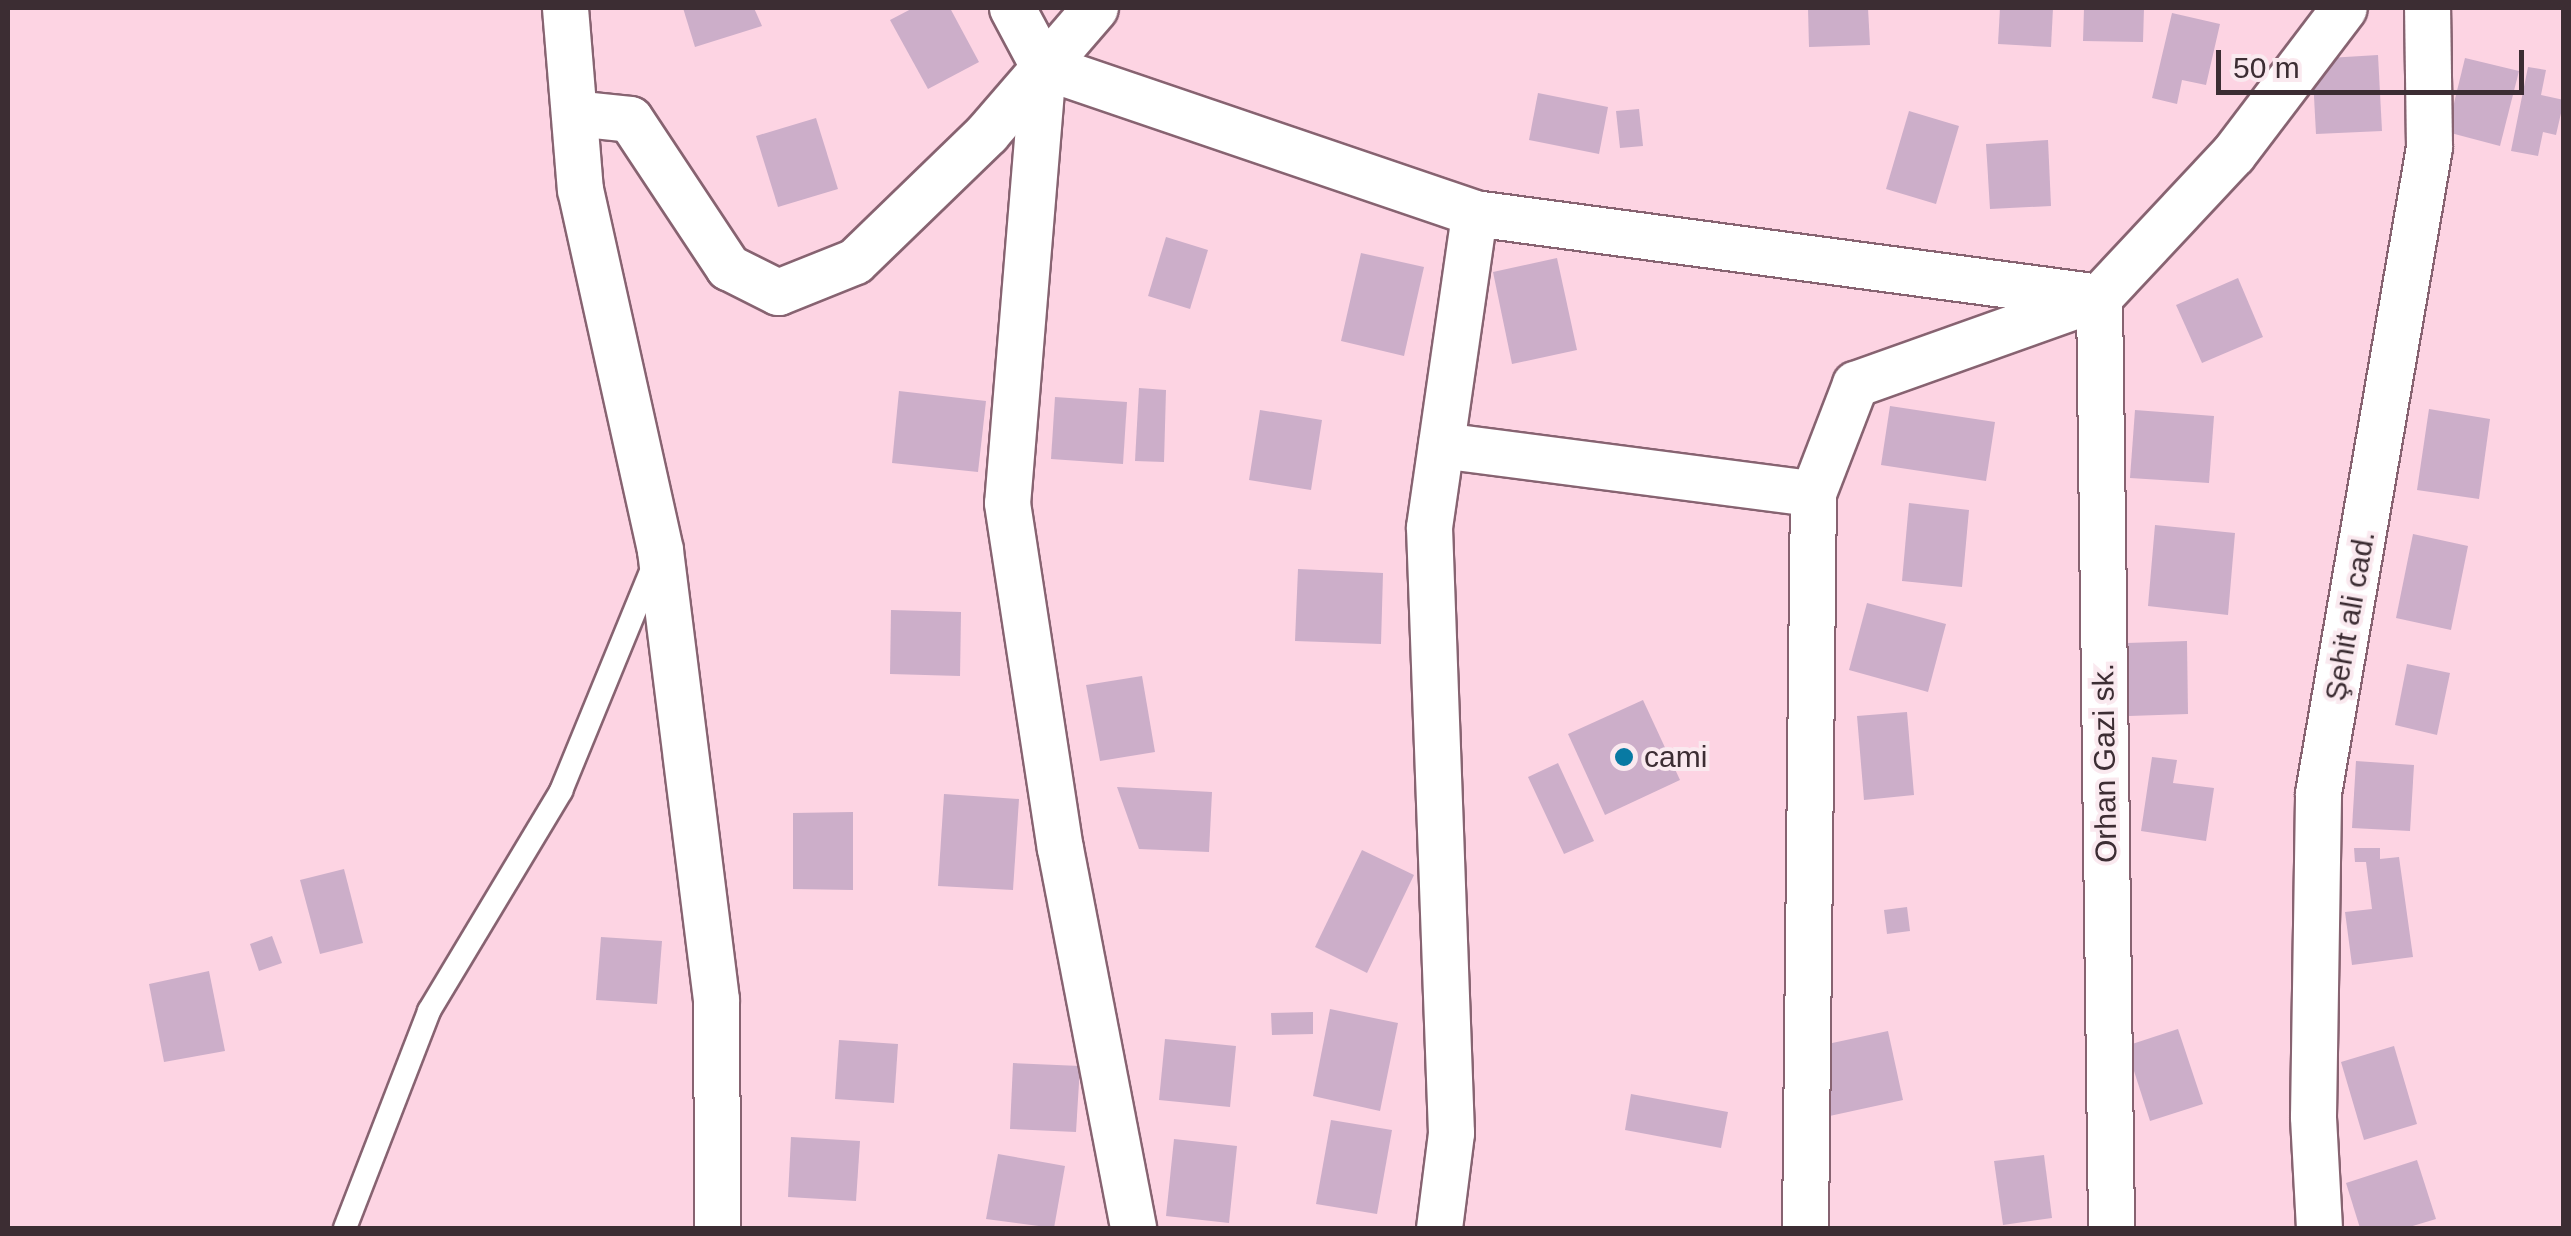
<!DOCTYPE html>
<meta charset="utf-8">
<style>
body{margin:0}
#map{position:relative;width:2571px;height:1236px;overflow:hidden;background:#fdd4e3;font-family:Arial,sans-serif}
div>[style]{position:absolute}
[style*='--x']{left:calc(var(--x)*1px);top:calc(var(--y)*1px);width:calc(var(--w)*1px);rotate:calc(var(--a)*1deg)}
.building>*{inset:0;background:#ccaec9}
.roads{filter:drop-shadow(2px 0 #876371) drop-shadow(-2px 0 #876371) drop-shadow(0 2px #876371) drop-shadow(0 -2px #876371)}
.lane>*{height:22px;margin:-11px;padding:0 11px;transform-origin:11px;border-radius:11px;background:#fff}
.street>*{height:45px;margin:-22.5px;padding:0 22.5px;transform-origin:22.5px;border-radius:22.5px;background:#fff}
.dots>*{width:28px;height:28px;translate:-50% -50%;box-sizing:border-box;border:5px solid #fae9ef;border-radius:50%}
span{translate:-50% -50%;white-space:nowrap;text-align:center;line-height:1.15;-webkit-text-stroke:8px #fae9ef;paint-order:stroke}
.street-label{font-size:30px;color:#3c2d33}
.poi-label{font-size:30px;color:#3c2d33}
.left{translate:0 -50%;text-align:left}
.frame{position:absolute;inset:0;border:10px solid #3c2d33;pointer-events:none}
.scale{position:absolute;left:2216px;top:50px;width:308px;height:45px;box-sizing:border-box;border:5px solid #3c2d33;border-top:0;padding-left:12px;font-size:30px;line-height:35px;white-space:nowrap;color:#3c2d33;-webkit-text-stroke:8px #fae9ef;paint-order:stroke}
</style>
<div id="map">
<div class="building">
<div style="clip-path:polygon(683px 8px,754px 8px,762px 26px,695px 47px)"></div>
<div style="clip-path:polygon(913px 8px,950px 8px,979px 62px,928px 89px,890px 20px)"></div>
<div style="clip-path:polygon(1808px 8px,1868px 8px,1870px 45px,1809px 47px)"></div>
<div style="clip-path:polygon(2000px 8px,2053px 8px,2051px 47px,1998px 44px)"></div>
<div style="clip-path:polygon(2084px 8px,2144px 8px,2143px 42px,2083px 41px)"></div>
<div style="clip-path:polygon(2172px 13px,2220px 24px,2206px 85px,2182px 80px,2177px 104px,2152px 98px)"></div>
<div style="clip-path:polygon(2378px 55px,2382px 131px,2316px 134px,2312px 59px)"></div>
<div style="clip-path:polygon(2465px 58px,2519px 71px,2500px 146px,2447px 132px)"></div>
<div style="clip-path:polygon(2528px 67px,2546px 70px,2541px 95px,2564px 100px,2556px 135px,2543px 132px,2538px 156px,2511px 151px)"></div>
<div style="clip-path:polygon(1538px 93px,1608px 107px,1599px 154px,1529px 140px)"></div>
<div style="clip-path:polygon(1639px 109px,1643px 146px,1620px 148px,1616px 111px)"></div>
<div style="clip-path:polygon(1909px 111px,1959px 126px,1936px 204px,1886px 189px)"></div>
<div style="clip-path:polygon(816px 118px,838px 189px,778px 207px,756px 136px)"></div>
<div style="clip-path:polygon(2048px 140px,2051px 206px,1990px 209px,1986px 144px)"></div>
<div style="clip-path:polygon(1166px 237px,1208px 250px,1190px 309px,1148px 296px)"></div>
<div style="clip-path:polygon(1361px 253px,1424px 267px,1404px 356px,1341px 341px)"></div>
<div style="clip-path:polygon(1557px 258px,1577px 350px,1512px 364px,1493px 272px)"></div>
<div style="clip-path:polygon(2238px 278px,2263px 337px,2202px 363px,2176px 305px)"></div>
<div style="clip-path:polygon(1139px 388px,1166px 390px,1164px 462px,1135px 461px)"></div>
<div style="clip-path:polygon(899px 391px,986px 401px,978px 472px,892px 463px)"></div>
<div style="clip-path:polygon(1055px 397px,1127px 402px,1123px 464px,1051px 459px)"></div>
<div style="clip-path:polygon(1890px 406px,1995px 422px,1986px 481px,1881px 465px)"></div>
<div style="clip-path:polygon(2429px 409px,2490px 419px,2479px 499px,2417px 490px)"></div>
<div style="clip-path:polygon(1260px 410px,1322px 420px,1311px 490px,1249px 480px)"></div>
<div style="clip-path:polygon(2135px 410px,2214px 416px,2209px 483px,2130px 478px)"></div>
<div style="clip-path:polygon(1909px 503px,1969px 510px,1962px 587px,1902px 581px)"></div>
<div style="clip-path:polygon(2155px 525px,2235px 533px,2228px 615px,2148px 606px)"></div>
<div style="clip-path:polygon(2413px 534px,2468px 546px,2451px 630px,2396px 618px)"></div>
<div style="clip-path:polygon(1298px 569px,1383px 573px,1381px 644px,1295px 641px)"></div>
<div style="clip-path:polygon(1867px 603px,1946px 624px,1928px 692px,1849px 670px)"></div>
<div style="clip-path:polygon(891px 610px,961px 612px,960px 676px,890px 674px)"></div>
<div style="clip-path:polygon(2187px 641px,2188px 714px,2129px 716px,2127px 643px)"></div>
<div style="clip-path:polygon(2407px 664px,2450px 673px,2437px 735px,2395px 725px)"></div>
<div style="clip-path:polygon(1142px 676px,1155px 752px,1100px 761px,1086px 685px)"></div>
<div style="clip-path:polygon(1643px 700px,1680px 780px,1605px 815px,1568px 734px)"></div>
<div style="clip-path:polygon(1907px 712px,1914px 795px,1864px 800px,1857px 716px)"></div>
<div style="clip-path:polygon(2152px 757px,2177px 760px,2173px 783px,2214px 788px,2206px 841px,2141px 831px)"></div>
<div style="clip-path:polygon(2356px 761px,2414px 765px,2410px 831px,2352px 828px)"></div>
<div style="clip-path:polygon(1558px 763px,1594px 841px,1564px 854px,1528px 777px)"></div>
<div style="clip-path:polygon(1117px 787px,1212px 792px,1209px 852px,1139px 849px)"></div>
<div style="clip-path:polygon(944px 794px,1019px 799px,1013px 890px,938px 886px)"></div>
<div style="clip-path:polygon(853px 812px,853px 890px,793px 889px,793px 813px)"></div>
<div style="clip-path:polygon(2354px 848px,2380px 848px,2380px 859px,2399px 857px,2413px 957px,2352px 965px,2345px 912px,2372px 909px,2366px 862px,2355px 862px)"></div>
<div style="clip-path:polygon(1362px 850px,1414px 875px,1367px 973px,1315px 947px)"></div>
<div style="clip-path:polygon(344px 869px,363px 943px,320px 954px,300px 880px)"></div>
<div style="clip-path:polygon(1907px 907px,1910px 931px,1887px 934px,1884px 910px)"></div>
<div style="clip-path:polygon(272px 936px,282px 963px,259px 971px,250px 944px)"></div>
<div style="clip-path:polygon(601px 937px,662px 941px,657px 1004px,596px 1000px)"></div>
<div style="clip-path:polygon(209px 971px,225px 1051px,164px 1062px,149px 984px)"></div>
<div style="clip-path:polygon(1330px 1009px,1398px 1023px,1380px 1111px,1313px 1096px)"></div>
<div style="clip-path:polygon(1313px 1012px,1313px 1034px,1272px 1035px,1271px 1013px)"></div>
<div style="clip-path:polygon(2178px 1029px,2203px 1104px,2150px 1121px,2126px 1046px)"></div>
<div style="clip-path:polygon(1888px 1031px,1903px 1100px,1825px 1117px,1809px 1048px)"></div>
<div style="clip-path:polygon(1165px 1039px,1236px 1046px,1230px 1107px,1159px 1100px)"></div>
<div style="clip-path:polygon(839px 1040px,898px 1044px,894px 1103px,835px 1099px)"></div>
<div style="clip-path:polygon(2394px 1046px,2417px 1124px,2364px 1140px,2341px 1062px)"></div>
<div style="clip-path:polygon(1013px 1063px,1080px 1066px,1076px 1132px,1010px 1129px)"></div>
<div style="clip-path:polygon(1631px 1094px,1728px 1112px,1721px 1148px,1625px 1130px)"></div>
<div style="clip-path:polygon(1331px 1120px,1392px 1130px,1377px 1214px,1316px 1204px)"></div>
<div style="clip-path:polygon(791px 1137px,860px 1141px,856px 1201px,788px 1197px)"></div>
<div style="clip-path:polygon(1174px 1139px,1237px 1146px,1229px 1223px,1166px 1216px)"></div>
<div style="clip-path:polygon(998px 1154px,1065px 1166px,1054px 1228px,986px 1219px)"></div>
<div style="clip-path:polygon(2044px 1155px,2052px 1218px,2003px 1225px,1994px 1161px)"></div>
<div style="clip-path:polygon(2417px 1160px,2436px 1219px,2406px 1228px,2360px 1228px,2346px 1183px)"></div>
</div>
<div class="roads">
<div class="lane">
<div style="--x:345;--y:1228;--w:233;--a:-68.8"></div>
<div style="--x:429;--y:1011;--w:257;--a:-59"></div>
<div style="--x:561;--y:791;--w:242;--a:-67.7"></div>
</div>
<div class="street">
<div style="--x:565;--y:8;--w:182;--a:85.3"></div>
<div style="--x:580;--y:189;--w:370;--a:77.5"></div>
<div style="--x:660;--y:550;--w:452;--a:82.9"></div>
<div style="--x:716;--y:999;--w:229;--a:89.7"></div>
<div style="--x:1012;--y:8;--w:66;--a:61.9"></div>
<div style="--x:1043;--y:66;--w:438;--a:94.7"></div>
<div style="--x:1007;--y:503;--w:349;--a:81.3"></div>
<div style="--x:1060;--y:848;--w:387;--a:79.1"></div>
<div style="--x:1043;--y:66;--w:455;--a:18.8"></div>
<div style="--x:1474;--y:213;--w:631;--a:7.65"></div>
<div style="--x:2099;--y:297;--w:931;--a:89.26"></div>
<div style="--x:574;--y:113;--w:56;--a:6.1"></div>
<div style="--x:630;--y:119;--w:178;--a:56.5"></div>
<div style="--x:728;--y:267;--w:56;--a:26.6"></div>
<div style="--x:778;--y:292;--w:83;--a:-21.9"></div>
<div style="--x:855;--y:261;--w:184;--a:-44.1"></div>
<div style="--x:987;--y:133;--w:165;--a:-49.2"></div>
<div style="--x:1441;--y:445;--w:375;--a:7.4"></div>
<div style="--x:1439;--y:1228;--w:96;--a:-82.8"></div>
<div style="--x:1451;--y:1133;--w:606;--a:-92.08"></div>
<div style="--x:1429;--y:527;--w:317;--a:-81.8"></div>
<div style="--x:1805;--y:1228;--w:735;--a:-89.38"></div>
<div style="--x:1813;--y:493;--w:117;--a:-68.9"></div>
<div style="--x:1855;--y:384;--w:259;--a:-19.6"></div>
<div style="--x:2099;--y:297;--w:196;--a:-46.9"></div>
<div style="--x:2233;--y:154;--w:183;--a:-52.8"></div>
<div style="--x:2319;--y:1228;--w:112;--a:-93.1"></div>
<div style="--x:2313;--y:1116;--w:323;--a:-89.1"></div>
<div style="--x:2318;--y:793;--w:655;--a:-80.25"></div>
<div style="--x:2429;--y:147;--w:139;--a:-90.8"></div>
</div>
</div>
<div class="dots">
<div style="left:1624px;top:757px;background:#087aa3"></div>
</div>
<div class="street-label">
<span style="left:2350px;top:616px;rotate:-80deg">Şehit ali cad.</span>
<span style="left:2105px;top:763px;rotate:-91deg">Orhan Gazi sk.</span>
</div>
<div class="poi-label">
<span class="left" style="left:1644px;top:757px">cami</span>
</div>
<div class="frame"></div>
<div class="scale">50 m</div>
</div>
